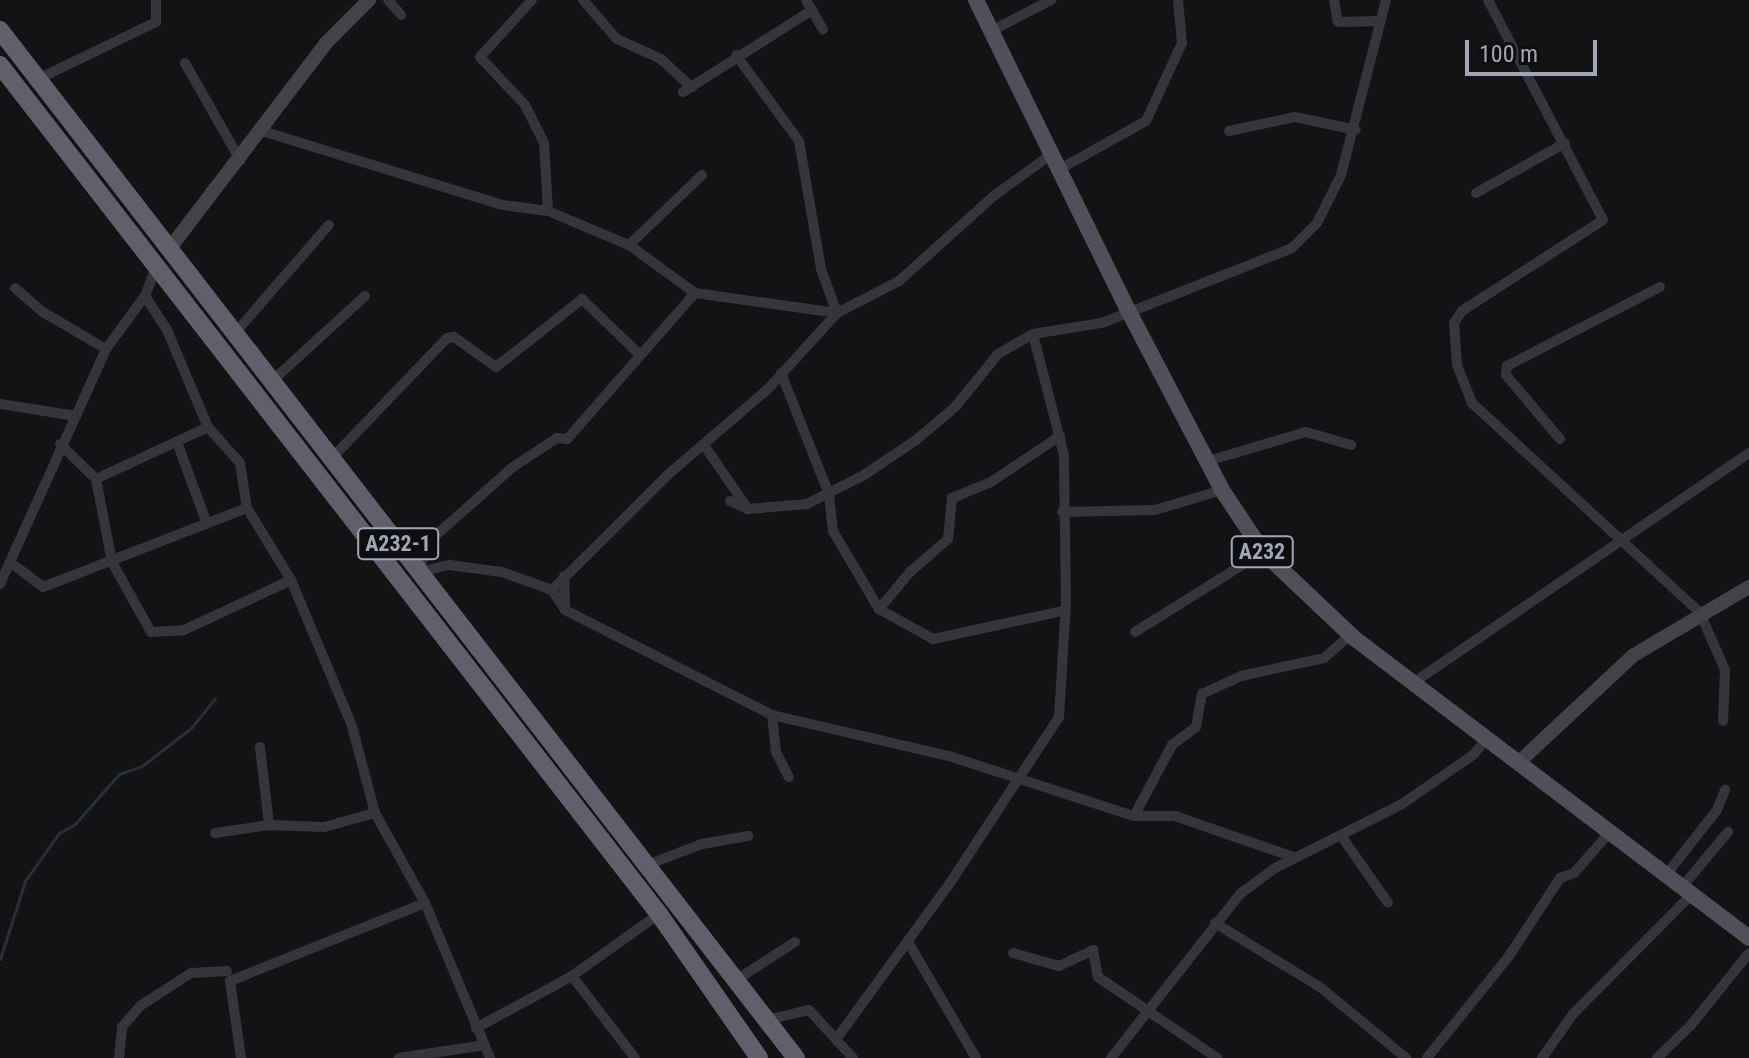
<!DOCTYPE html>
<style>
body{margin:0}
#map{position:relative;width:1749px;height:1058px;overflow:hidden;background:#131315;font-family:"Roboto Condensed",sans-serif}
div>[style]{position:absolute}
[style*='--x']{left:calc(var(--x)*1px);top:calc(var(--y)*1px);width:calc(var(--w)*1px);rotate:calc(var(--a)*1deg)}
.stream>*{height:3px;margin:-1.5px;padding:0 1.5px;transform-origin:1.5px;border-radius:1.5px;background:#282f3a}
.street>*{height:10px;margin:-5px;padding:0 5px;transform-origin:5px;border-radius:5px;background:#35353c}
.secondary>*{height:14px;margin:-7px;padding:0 7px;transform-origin:7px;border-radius:7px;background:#41424a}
.primary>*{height:16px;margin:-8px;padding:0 8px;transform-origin:8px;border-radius:8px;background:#4f5059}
.highway>*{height:18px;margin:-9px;padding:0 9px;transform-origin:9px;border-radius:9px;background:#5f606c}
span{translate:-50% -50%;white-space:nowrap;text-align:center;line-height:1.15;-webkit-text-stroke:6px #0e0e10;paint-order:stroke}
.shield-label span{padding:2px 6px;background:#0e0e10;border:2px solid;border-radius:6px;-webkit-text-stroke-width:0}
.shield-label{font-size:22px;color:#a3a6b7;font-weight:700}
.scale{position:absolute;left:1465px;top:40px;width:132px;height:36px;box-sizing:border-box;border:4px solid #a3a6b7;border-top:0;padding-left:10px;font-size:24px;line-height:28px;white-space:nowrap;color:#a3a6b7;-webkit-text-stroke:6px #0e0e10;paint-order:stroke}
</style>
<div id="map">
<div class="stream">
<div style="--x:0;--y:959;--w:82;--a:-72.2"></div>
<div style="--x:25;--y:881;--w:59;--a:-54.7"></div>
<div style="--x:59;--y:833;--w:18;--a:-29"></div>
<div style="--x:75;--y:824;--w:67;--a:-48.7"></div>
<div style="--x:119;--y:774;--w:24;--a:-19"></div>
<div style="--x:142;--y:766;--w:62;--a:-37.8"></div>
<div style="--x:191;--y:728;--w:38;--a:-51"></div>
</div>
<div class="street">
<div style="--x:388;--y:0;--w:20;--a:49"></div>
<div style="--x:532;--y:0;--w:77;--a:132.4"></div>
<div style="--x:480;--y:57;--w:66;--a:46.8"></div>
<div style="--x:525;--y:105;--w:42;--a:63.4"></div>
<div style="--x:544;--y:143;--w:68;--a:86.6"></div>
<div style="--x:583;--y:0;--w:52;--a:48.9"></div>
<div style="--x:617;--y:39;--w:48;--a:24.4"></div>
<div style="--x:661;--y:59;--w:42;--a:43.1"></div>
<div style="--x:806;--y:0;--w:34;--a:60"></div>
<div style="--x:1334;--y:0;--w:22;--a:80"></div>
<div style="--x:1338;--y:22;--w:41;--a:-1.4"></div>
<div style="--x:1488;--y:0;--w:248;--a:62.4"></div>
<div style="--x:1603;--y:220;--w:168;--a:147.2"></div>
<div style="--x:1462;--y:311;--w:14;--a:124"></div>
<div style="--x:1454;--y:323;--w:42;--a:85.9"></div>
<div style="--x:1457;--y:365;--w:41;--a:68.5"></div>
<div style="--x:1472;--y:403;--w:310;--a:42.6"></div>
<div style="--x:1700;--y:613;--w:62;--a:66.3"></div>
<div style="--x:1725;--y:670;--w:51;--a:92.2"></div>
<div style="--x:991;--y:31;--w:68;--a:-27.3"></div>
<div style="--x:736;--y:55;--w:107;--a:53.8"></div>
<div style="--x:799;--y:141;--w:130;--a:80.2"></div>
<div style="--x:821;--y:269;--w:47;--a:70"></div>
<div style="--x:185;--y:63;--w:112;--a:60.4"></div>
<div style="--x:38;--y:79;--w:131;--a:-25.8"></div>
<div style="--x:156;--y:22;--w:22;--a:-90"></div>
<div style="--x:683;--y:92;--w:153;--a:-32.4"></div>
<div style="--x:262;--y:131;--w:252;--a:17.1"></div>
<div style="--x:503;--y:205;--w:45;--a:7.6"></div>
<div style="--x:548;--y:211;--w:88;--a:22.8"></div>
<div style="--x:629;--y:245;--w:82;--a:36"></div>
<div style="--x:695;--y:293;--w:143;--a:8"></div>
<div style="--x:1229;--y:131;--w:67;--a:-12"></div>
<div style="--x:1295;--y:117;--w:62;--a:12"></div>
<div style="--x:1060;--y:169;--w:98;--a:-29.2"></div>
<div style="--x:1146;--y:121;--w:86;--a:-65.2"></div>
<div style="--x:1182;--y:43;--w:43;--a:-95.3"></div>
<div style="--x:1476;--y:193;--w:102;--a:-29.3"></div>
<div style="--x:629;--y:245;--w:101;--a:-43.8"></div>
<div style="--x:15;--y:288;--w:37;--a:41"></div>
<div style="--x:43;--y:312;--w:73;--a:30.4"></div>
<div style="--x:695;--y:293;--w:194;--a:131.2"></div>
<div style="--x:567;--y:439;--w:10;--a:-174"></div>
<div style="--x:557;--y:438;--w:53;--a:146.6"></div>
<div style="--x:513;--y:467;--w:116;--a:138.5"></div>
<div style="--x:426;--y:544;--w:29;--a:102"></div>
<div style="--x:420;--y:572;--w:30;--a:-14"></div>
<div style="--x:449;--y:565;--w:53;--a:7.5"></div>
<div style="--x:502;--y:572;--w:53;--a:19.8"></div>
<div style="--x:552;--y:590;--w:24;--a:57"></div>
<div style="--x:565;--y:610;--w:232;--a:26.9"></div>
<div style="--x:772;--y:715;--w:185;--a:13.1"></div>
<div style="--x:952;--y:757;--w:191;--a:18"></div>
<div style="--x:1134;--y:816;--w:41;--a:0"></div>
<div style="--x:1175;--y:816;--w:128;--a:19.1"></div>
<div style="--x:145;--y:296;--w:40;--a:57.1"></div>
<div style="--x:167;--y:330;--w:105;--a:67.1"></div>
<div style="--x:208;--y:427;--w:48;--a:48.4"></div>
<div style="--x:240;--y:463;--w:46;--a:81.2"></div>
<div style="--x:247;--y:508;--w:84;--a:58.6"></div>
<div style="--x:291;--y:580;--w:158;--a:67.3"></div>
<div style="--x:352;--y:726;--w:90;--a:75.2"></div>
<div style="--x:375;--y:813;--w:103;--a:60.9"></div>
<div style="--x:425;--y:903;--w:168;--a:67.2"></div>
<div style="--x:235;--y:333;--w:143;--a:-49"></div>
<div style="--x:781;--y:373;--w:130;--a:68.4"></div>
<div style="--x:829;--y:494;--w:37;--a:84"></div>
<div style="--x:833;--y:531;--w:91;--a:59.5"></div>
<div style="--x:879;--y:609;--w:62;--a:29.1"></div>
<div style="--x:933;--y:639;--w:132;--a:-12.2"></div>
<div style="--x:272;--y:381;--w:126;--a:-42.4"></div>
<div style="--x:0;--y:404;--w:77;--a:9"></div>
<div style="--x:1560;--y:439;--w:84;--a:-130.2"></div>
<div style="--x:1506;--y:375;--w:9;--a:-84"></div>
<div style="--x:1507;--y:366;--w:172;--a:-27.3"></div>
<div style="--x:177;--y:442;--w:87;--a:69.9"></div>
<div style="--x:60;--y:444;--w:50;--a:44.2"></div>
<div style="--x:96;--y:479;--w:85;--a:79.1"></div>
<div style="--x:112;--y:562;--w:80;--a:60.9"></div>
<div style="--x:151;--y:632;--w:33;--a:-3"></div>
<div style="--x:184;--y:630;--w:118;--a:-25"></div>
<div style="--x:704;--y:445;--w:78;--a:55.5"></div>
<div style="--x:332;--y:458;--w:166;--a:-46.2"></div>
<div style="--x:447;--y:338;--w:7;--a:-8"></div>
<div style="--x:454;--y:337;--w:52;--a:35.5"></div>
<div style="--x:496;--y:367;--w:110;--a:-38.3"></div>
<div style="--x:582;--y:299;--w:81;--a:44"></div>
<div style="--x:1208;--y:461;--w:102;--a:-16.5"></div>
<div style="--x:1306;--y:432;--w:47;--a:16.1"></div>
<div style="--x:96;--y:479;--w:123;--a:-24.9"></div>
<div style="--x:730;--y:501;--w:20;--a:24"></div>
<div style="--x:748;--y:509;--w:59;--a:-4.8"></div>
<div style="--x:807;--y:504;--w:64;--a:-27"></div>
<div style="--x:864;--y:475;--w:63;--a:-33.9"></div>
<div style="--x:916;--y:440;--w:51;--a:-40.2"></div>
<div style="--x:955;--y:407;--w:68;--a:-50.9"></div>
<div style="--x:998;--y:354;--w:40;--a:-29.7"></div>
<div style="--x:1033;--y:334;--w:70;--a:-9.1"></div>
<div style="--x:1102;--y:323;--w:204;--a:-21.5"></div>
<div style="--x:1292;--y:248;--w:35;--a:-45"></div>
<div style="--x:1317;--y:223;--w:54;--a:-63.4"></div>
<div style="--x:1341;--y:175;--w:181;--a:-75.6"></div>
<div style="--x:1062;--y:512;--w:93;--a:-1.2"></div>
<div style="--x:1155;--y:510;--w:70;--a:-16.6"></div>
<div style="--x:10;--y:562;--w:41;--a:37.1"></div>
<div style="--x:43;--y:587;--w:219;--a:-21.2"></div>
<div style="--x:564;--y:576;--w:34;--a:88"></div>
<div style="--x:0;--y:584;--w:258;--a:-65.7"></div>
<div style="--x:106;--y:349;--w:66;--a:-53.7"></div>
<div style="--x:145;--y:296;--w:30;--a:-69"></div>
<div style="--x:552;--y:590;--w:169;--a:-44.8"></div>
<div style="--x:672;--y:471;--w:125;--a:-40.5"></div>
<div style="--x:767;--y:390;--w:104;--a:-47.7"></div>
<div style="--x:837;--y:313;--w:70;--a:-27.3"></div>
<div style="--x:899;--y:281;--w:129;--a:-41.9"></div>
<div style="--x:995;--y:195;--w:72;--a:-35.9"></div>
<div style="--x:879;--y:609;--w:48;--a:-50"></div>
<div style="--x:910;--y:572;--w:50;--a:-41"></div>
<div style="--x:948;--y:539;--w:41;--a:-84.4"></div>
<div style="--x:952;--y:498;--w:42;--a:-22.3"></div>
<div style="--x:991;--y:482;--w:83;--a:-33.7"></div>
<div style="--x:1135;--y:632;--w:151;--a:-32"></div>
<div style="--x:1413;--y:683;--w:407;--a:-34.4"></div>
<div style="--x:772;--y:715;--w:37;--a:84"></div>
<div style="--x:776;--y:752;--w:28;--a:63"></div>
<div style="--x:260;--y:747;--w:79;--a:83.4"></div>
<div style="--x:1134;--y:816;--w:81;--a:-61.8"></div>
<div style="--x:1172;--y:745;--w:30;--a:-37"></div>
<div style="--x:1196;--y:727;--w:34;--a:-80"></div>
<div style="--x:1202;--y:694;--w:43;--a:-24.8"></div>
<div style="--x:1241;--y:676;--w:85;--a:-12.2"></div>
<div style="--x:1324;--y:658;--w:35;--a:-41"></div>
<div style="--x:215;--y:833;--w:55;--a:-8.4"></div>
<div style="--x:269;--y:825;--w:55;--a:2.1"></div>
<div style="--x:324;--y:827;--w:53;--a:-15.4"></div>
<div style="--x:1342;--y:837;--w:80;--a:55.1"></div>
<div style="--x:647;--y:865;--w:59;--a:-20.9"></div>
<div style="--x:702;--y:844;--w:47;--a:-9.9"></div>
<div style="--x:1666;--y:875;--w:83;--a:-51.9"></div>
<div style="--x:1717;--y:810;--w:22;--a:-68"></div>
<div style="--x:1682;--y:887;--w:72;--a:-50.1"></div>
<div style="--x:1215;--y:923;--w:123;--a:31.4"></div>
<div style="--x:1320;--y:987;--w:112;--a:39.5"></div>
<div style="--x:908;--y:942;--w:134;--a:59.6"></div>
<div style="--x:1013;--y:953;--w:48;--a:15.8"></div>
<div style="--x:1059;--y:966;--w:38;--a:-25"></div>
<div style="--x:1093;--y:950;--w:27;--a:80"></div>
<div style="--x:1098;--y:977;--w:144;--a:34.2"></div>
<div style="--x:572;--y:976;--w:103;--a:52.5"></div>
<div style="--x:736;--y:980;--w:70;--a:-32.8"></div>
<div style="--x:766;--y:1020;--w:44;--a:-13.1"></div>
<div style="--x:809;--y:1010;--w:65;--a:47.5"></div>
<div style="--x:476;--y:1028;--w:109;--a:-28.4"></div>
<div style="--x:572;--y:976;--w:107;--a:-35.5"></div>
<div style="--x:837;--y:1038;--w:192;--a:-53.9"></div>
<div style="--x:950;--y:883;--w:199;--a:-56.7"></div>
<div style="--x:1059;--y:717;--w:113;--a:-86.5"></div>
<div style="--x:1066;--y:604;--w:149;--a:-90.8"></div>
<div style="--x:1064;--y:455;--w:125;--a:-104.4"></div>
<div style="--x:119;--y:1058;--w:31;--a:-84"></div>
<div style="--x:122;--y:1027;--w:28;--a:-49"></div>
<div style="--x:140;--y:1006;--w:61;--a:-32.9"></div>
<div style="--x:191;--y:973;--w:36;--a:-3"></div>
<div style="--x:241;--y:1058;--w:78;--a:-98.1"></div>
<div style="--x:230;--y:981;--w:210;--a:-21.8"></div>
<div style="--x:399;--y:1058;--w:87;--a:-8.6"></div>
<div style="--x:1111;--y:1058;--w:209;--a:-51.8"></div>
<div style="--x:1240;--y:894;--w:44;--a:-36.6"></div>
<div style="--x:1275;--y:868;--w:142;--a:-26.7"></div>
<div style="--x:1402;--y:804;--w:86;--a:-34.6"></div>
<div style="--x:1473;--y:755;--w:21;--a:-49"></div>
<div style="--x:1427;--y:1058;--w:131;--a:-51.2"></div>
<div style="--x:1509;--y:956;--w:93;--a:-56.8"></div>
<div style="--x:1560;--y:878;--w:15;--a:-20"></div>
<div style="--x:1574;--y:873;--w:55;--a:-48.7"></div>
<div style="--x:1542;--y:1058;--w:54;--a:-54.8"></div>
<div style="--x:1573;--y:1014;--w:169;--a:-45.2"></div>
<div style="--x:1657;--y:1058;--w:47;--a:-44.1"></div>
<div style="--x:1691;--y:1025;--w:92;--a:-51.1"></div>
</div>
<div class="secondary">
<div style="--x:170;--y:248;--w:258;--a:-52.7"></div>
<div style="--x:326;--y:43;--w:61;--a:-45"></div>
<div style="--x:1518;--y:763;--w:158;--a:-43"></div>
<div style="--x:1634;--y:655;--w:134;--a:-30.6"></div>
</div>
<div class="primary">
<div style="--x:976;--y:0;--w:345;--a:63.9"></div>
<div style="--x:1128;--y:310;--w:203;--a:62.4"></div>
<div style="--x:1222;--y:490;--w:74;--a:56.5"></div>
<div style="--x:1263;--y:552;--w:125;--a:43.4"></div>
<div style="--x:1354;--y:638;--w:496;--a:37.2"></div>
</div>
<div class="highway">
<div style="--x:0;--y:30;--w:1300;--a:52.25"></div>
<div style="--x:0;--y:65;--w:1075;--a:52.18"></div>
<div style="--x:659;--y:914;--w:175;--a:55.2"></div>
</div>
<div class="shield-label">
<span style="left:398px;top:544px">A232-1</span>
<span style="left:1262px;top:552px">A232</span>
</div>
<div class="scale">100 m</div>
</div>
